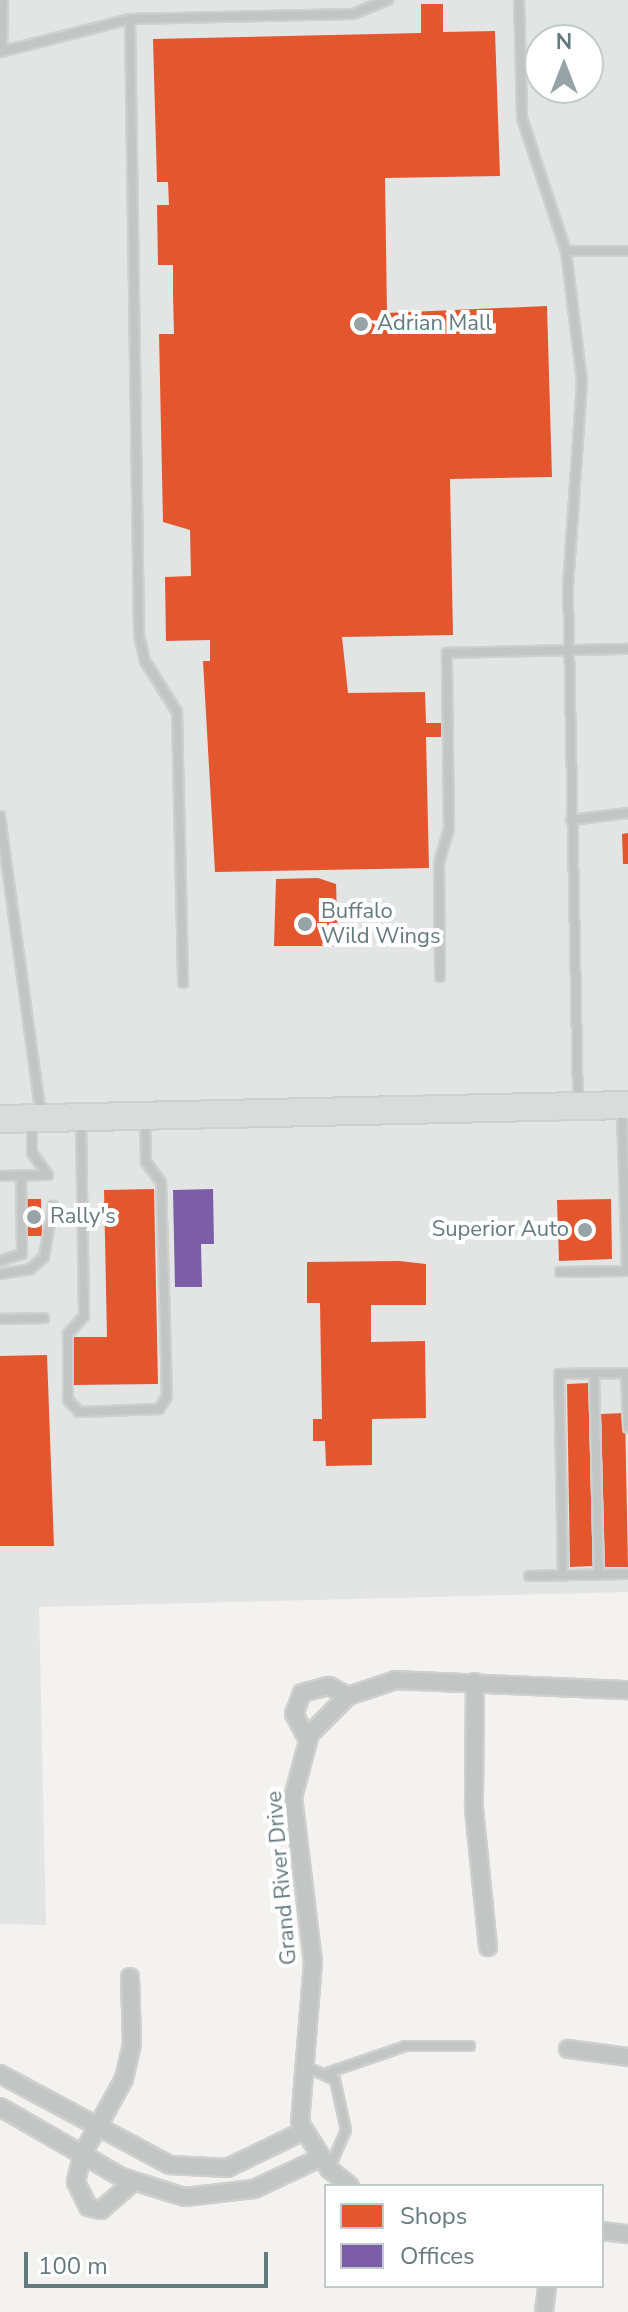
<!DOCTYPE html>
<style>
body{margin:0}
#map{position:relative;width:628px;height:2312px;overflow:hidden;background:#f3f2f1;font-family:"Nunito Sans",sans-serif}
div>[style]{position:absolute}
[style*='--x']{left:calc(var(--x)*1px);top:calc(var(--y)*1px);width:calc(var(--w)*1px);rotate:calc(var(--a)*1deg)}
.built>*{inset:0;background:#e3e4e4}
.shops>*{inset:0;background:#e4572e}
.offices>*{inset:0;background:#7b5ea7}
.roads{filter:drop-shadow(2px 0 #cecfcf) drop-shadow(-2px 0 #cecfcf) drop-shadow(0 2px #cecfcf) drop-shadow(0 -2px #cecfcf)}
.service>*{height:8px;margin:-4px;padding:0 4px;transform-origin:4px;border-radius:4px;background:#c3c5c5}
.minor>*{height:16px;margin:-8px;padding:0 8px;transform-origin:8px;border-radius:8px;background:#c3c5c5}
.trunk>*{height:26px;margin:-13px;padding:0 13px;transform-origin:13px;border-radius:13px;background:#dadbdb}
.dots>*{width:22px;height:22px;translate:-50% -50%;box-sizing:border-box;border:4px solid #fff;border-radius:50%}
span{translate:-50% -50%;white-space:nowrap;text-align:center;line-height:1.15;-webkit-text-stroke:8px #fff;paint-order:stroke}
.poi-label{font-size:22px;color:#657a7f}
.left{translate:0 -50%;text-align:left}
.right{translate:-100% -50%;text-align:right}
.street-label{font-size:22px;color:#657a7f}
.legend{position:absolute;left:324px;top:2184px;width:280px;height:104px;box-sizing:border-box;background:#fff;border:2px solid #c1cacc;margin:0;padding:10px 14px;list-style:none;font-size:24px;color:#657a7f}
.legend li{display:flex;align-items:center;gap:16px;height:40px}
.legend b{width:40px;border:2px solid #c1cacc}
.north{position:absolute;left:524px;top:24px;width:80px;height:80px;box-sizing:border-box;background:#fff;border:2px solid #c1cacc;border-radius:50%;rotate:0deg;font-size:22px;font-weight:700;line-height:32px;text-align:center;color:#657a7f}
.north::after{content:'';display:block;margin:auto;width:28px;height:36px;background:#97a4a7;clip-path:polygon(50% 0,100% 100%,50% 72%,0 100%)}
.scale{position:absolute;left:24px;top:2252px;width:244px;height:36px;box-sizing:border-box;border:4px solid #657a7f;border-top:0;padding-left:10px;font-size:24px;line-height:28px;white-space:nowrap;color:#657a7f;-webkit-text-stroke:6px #fff;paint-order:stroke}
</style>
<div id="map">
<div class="built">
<div style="clip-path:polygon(evenodd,0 0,628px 0,628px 1592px,39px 1607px,46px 1925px,0 1924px,0 0,540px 40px,588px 40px,588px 88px,540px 88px,540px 40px)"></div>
</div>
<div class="shops">
<div style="clip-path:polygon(421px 4px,443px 4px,443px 32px,495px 31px,500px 176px,385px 178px,387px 313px,547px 306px,552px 477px,450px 479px,453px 635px,342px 637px,348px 693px,425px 692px,426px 723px,441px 723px,441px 737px,426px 737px,429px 868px,215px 872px,203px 661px,210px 661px,210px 640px,166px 641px,165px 577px,191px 576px,190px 530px,163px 522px,159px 334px,174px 334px,173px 294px,173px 265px,158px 265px,157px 205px,169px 205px,168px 182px,157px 182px,153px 39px,421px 33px)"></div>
<div style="clip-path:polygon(628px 833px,628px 864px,623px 864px,622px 834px)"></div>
<div style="clip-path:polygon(318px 878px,336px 884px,338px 946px,274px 946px,276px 879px)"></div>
<div style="clip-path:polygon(154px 1189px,158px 1384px,74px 1385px,74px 1337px,107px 1337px,104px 1190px)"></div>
<div style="clip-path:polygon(27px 1199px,41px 1199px,42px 1236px,27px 1236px)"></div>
<div style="clip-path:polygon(611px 1199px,612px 1259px,559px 1261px,557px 1200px)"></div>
<div style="clip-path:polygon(399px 1261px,426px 1264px,426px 1305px,371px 1305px,371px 1342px,425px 1341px,426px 1418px,372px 1419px,372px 1465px,326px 1466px,325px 1441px,313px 1441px,313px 1419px,322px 1419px,320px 1303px,307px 1303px,307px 1262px)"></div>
<div style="clip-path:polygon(47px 1355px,54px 1546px,0 1546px,0 1356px)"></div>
<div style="clip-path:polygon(589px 1383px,593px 1566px,570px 1567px,567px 1384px)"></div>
<div style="clip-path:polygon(625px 1413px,628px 1567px,605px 1567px,601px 1414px)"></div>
</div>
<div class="offices">
<div style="clip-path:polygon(213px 1189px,214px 1244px,201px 1244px,202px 1287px,175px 1287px,173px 1190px)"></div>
</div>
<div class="roads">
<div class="service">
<div style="--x:519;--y:0;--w:118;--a:88.5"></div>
<div style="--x:522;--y:118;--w:140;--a:71.7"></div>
<div style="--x:566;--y:251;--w:131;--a:83"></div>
<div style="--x:582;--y:381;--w:204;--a:93.9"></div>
<div style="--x:568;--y:585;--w:517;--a:88.89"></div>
<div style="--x:130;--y:19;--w:616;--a:89.16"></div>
<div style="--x:139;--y:635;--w:27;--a:77"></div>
<div style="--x:145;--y:661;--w:60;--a:57.9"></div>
<div style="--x:177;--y:712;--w:271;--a:88.7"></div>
<div style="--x:2;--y:51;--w:51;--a:-88.9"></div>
<div style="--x:0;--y:52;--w:134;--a:-14.2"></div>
<div style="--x:130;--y:19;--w:223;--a:-1.3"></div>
<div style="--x:353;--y:14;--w:38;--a:-22"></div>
<div style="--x:566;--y:251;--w:62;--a:0"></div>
<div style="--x:0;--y:816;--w:303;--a:82.2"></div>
<div style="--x:571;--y:820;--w:57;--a:-7"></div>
<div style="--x:440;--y:977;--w:114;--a:-90.5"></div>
<div style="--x:439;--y:863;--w:35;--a:-74"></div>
<div style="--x:449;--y:829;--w:176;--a:-90.7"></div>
<div style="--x:447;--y:653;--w:181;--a:-1.3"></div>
<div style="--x:32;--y:1122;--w:31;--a:90"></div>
<div style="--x:32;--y:1153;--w:27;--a:54"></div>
<div style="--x:81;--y:1122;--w:194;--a:89.1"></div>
<div style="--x:84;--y:1316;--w:24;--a:132"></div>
<div style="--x:68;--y:1334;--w:66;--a:90"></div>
<div style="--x:68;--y:1400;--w:16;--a:47"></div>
<div style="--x:79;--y:1412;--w:80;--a:-2.1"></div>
<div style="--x:159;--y:1409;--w:15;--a:-58"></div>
<div style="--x:167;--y:1396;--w:214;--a:-91.6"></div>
<div style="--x:161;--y:1182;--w:25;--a:-127"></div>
<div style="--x:146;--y:1162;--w:44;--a:-91.3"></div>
<div style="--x:0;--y:1176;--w:48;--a:-1.2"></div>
<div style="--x:0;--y:1261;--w:23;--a:-18"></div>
<div style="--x:22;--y:1254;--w:78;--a:-90.7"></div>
<div style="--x:560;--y:1272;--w:67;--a:-0.9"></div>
<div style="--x:627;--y:1271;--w:161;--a:-91.8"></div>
<div style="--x:0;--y:1274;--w:30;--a:-9"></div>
<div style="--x:30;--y:1269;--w:18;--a:-41"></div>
<div style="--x:44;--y:1257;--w:52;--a:-80"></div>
<div style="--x:0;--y:1319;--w:44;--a:-1.3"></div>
<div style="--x:626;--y:1373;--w:55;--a:87.9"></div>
<div style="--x:594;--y:1374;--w:201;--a:88.6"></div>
<div style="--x:529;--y:1576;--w:99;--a:-1.2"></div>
<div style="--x:563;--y:1576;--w:202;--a:-91.1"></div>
<div style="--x:559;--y:1374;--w:69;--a:-0.8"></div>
<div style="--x:303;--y:2065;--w:35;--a:25"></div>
<div style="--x:335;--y:2080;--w:51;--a:77.6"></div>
<div style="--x:346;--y:2130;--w:40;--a:113.4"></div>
<div style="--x:330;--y:2072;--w:80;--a:-18.9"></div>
<div style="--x:406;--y:2046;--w:64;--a:0"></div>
</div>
<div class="minor">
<div style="--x:475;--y:1682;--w:127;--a:90.5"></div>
<div style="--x:474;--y:1809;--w:139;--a:84.2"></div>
<div style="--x:308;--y:1740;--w:30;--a:-118"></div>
<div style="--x:294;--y:1714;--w:22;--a:-69"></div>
<div style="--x:302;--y:1693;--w:28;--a:-15"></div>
<div style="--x:329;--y:1686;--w:21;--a:28"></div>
<div style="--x:130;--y:1977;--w:67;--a:88.3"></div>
<div style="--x:132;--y:2044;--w:36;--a:103"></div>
<div style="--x:124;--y:2079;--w:85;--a:119"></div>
<div style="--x:83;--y:2153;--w:30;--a:104"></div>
<div style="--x:76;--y:2182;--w:28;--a:64"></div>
<div style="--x:88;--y:2207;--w:13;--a:13"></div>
<div style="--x:101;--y:2210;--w:41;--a:-41.1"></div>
<div style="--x:568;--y:2049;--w:61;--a:7.6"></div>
<div style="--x:0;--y:2074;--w:193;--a:28.2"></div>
<div style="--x:170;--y:2165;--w:57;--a:3"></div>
<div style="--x:227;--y:2168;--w:85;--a:-25.7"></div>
<div style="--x:0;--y:2107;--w:140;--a:30"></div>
<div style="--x:121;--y:2177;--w:67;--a:17.4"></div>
<div style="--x:185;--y:2197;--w:69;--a:-6.6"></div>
<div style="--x:254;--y:2189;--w:73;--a:-25.2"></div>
<div style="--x:350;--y:2186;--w:27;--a:-141"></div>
<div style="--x:329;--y:2169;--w:54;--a:-122.2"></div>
<div style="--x:300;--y:2123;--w:162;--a:-85.4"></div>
<div style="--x:313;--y:1962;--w:166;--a:-96.9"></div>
<div style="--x:293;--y:1797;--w:65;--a:-74.9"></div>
<div style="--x:310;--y:1734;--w:54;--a:-45"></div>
<div style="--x:348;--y:1696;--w:51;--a:-18.4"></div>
<div style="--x:396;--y:1680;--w:232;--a:2.5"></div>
<div style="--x:602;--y:2231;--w:26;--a:7"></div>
<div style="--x:544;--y:2312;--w:26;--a:-83"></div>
</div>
<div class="trunk">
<div style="--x:0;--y:1119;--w:628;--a:-1.28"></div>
</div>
</div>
<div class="dots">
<div style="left:361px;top:324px;background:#97a4a7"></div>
<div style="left:305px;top:924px;background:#97a4a7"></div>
<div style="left:34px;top:1217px;background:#97a4a7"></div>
<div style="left:585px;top:1230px;background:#97a4a7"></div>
</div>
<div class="poi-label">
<span class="left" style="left:377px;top:324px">Adrian Mall</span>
<span class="left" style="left:321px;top:924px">Buffalo<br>Wild Wings</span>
<span class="left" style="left:50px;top:1217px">Rally's</span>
<span class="right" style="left:569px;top:1230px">Superior Auto</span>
</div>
<div class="street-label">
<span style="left:282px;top:1878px;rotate:-95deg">Grand River Drive</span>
</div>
<ul class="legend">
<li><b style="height:22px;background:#e4572e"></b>Shops</li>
<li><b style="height:22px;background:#7b5ea7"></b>Offices</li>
</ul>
<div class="north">N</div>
<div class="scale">100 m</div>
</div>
